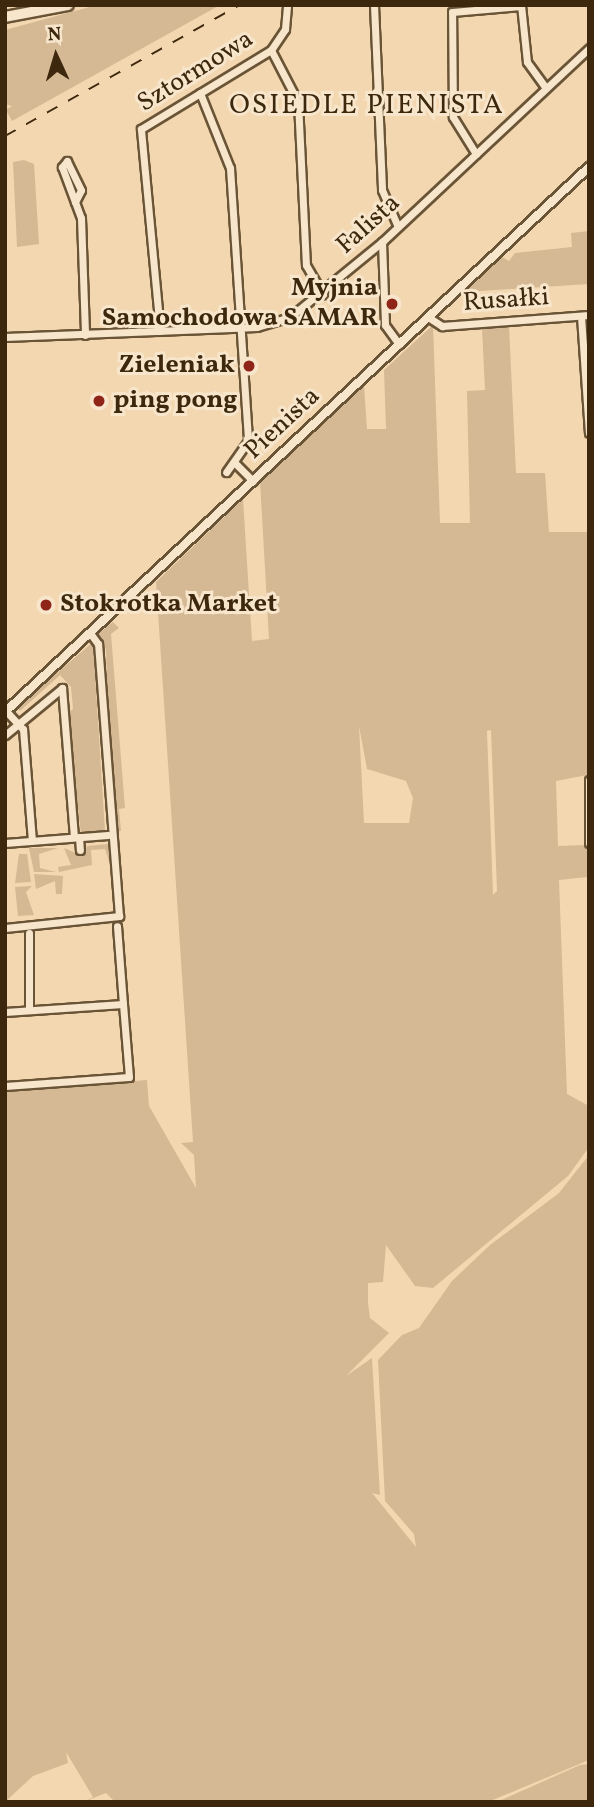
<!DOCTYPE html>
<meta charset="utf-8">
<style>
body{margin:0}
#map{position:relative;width:594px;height:1807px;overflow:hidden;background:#f3d7b0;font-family:Vollkorn,serif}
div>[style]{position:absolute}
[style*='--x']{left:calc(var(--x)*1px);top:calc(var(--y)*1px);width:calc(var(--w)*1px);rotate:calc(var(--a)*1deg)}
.green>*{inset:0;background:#d4b994}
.roads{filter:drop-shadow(2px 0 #6a5436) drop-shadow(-2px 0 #6a5436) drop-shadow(0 2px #6a5436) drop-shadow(0 -2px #6a5436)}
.minor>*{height:7px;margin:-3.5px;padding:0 3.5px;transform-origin:3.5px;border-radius:3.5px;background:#f7e5cc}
.tertiary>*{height:8px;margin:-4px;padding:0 4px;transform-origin:4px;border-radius:4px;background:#f7e5cc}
.secondary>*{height:10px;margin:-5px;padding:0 5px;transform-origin:5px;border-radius:5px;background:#f7e5cc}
.rail>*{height:2px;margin-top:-1px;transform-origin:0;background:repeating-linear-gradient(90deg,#3d280e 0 12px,transparent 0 24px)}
.dots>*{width:19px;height:19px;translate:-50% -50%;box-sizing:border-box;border:4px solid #f7e5cc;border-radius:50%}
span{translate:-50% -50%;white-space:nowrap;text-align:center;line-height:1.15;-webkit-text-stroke:6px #f7e5cc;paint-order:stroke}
.street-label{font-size:26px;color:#3d280e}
.poi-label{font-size:26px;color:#3d280e;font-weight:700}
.right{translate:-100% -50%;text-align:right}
.left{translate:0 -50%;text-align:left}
.neighbourhood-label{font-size:28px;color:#3d280e;letter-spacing:2px}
.frame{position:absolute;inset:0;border:7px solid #3d280e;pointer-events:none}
.north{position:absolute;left:21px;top:21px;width:70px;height:70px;-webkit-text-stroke:5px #f7e5cc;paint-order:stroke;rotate:356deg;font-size:19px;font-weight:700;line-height:28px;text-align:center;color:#3d280e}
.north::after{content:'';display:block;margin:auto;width:24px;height:32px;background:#3d280e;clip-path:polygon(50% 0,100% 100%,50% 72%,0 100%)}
</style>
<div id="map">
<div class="green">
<div style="clip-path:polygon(97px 5px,220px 5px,12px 121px,6px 110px,12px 106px,5px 104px,5px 30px)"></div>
<div style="clip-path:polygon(24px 160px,34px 164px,39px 244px,17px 247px,13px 162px)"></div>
<div style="clip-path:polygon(589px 231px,589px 284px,465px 292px,502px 257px,509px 261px,515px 253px,572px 247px,571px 233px)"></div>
<div style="clip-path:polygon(evenodd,433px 325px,440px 523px,470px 523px,467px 391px,485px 390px,482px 328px,509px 326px,516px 473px,545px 473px,549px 532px,589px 532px,587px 775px,556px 781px,558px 846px,588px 845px,587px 877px,559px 880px,567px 1094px,589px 1106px,589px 1147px,568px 1176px,433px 1288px,415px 1286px,386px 1245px,383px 1282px,368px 1283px,368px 1303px,370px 1318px,389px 1333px,346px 1376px,372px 1358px,380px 1495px,372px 1493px,416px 1547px,414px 1534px,385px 1501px,378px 1360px,402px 1335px,419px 1328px,452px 1281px,490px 1245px,559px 1193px,589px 1155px,589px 1760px,488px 1802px,115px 1802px,106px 1793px,83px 1802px,93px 1797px,66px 1752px,68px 1763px,33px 1776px,5px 1802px,5px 1092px,147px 1080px,149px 1106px,196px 1188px,194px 1155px,181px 1143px,193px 1142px,156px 582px,243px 499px,252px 641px,269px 639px,260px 481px,364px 386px,367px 429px,386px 429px,384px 370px,433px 325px,359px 726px,367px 769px,406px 781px,413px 798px,409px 823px,364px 823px,359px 726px,433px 325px,491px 730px,497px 891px,493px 895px,487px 731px,491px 730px)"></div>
<div style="clip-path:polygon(113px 622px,119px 628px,111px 634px,125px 808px,119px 809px,121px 831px,112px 832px,106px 650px,98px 634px)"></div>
<div style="clip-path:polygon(93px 642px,105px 831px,81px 834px,67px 713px,73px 709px,71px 687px,60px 675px,20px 711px,17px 707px)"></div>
<div style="clip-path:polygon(109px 844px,111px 867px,105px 849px,91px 850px,92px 865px,59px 872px,58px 867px,71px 865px,64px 848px,83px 856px,87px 846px)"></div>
<div style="clip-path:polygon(29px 848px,58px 848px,39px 854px,40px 868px,56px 872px,34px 872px)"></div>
<div style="clip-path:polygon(19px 854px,27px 854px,31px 882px,15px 883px)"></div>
<div style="clip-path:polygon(34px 874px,63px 876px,62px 894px,56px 894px,55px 881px,36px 889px)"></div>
<div style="clip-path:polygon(32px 886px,26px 892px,34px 915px,18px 916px,15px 887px)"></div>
<div style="clip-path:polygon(589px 1764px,589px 1802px,497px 1802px,580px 1765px)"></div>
</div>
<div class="roads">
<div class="minor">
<div style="--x:374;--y:5;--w:185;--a:87.5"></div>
<div style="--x:382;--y:190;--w:40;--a:66.6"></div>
<div style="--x:521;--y:5;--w:57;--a:84"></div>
<div style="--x:527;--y:62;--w:32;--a:54"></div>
<div style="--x:271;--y:50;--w:59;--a:62.6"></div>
<div style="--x:298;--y:102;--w:163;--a:87.2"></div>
<div style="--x:306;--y:265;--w:34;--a:60"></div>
<div style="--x:200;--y:93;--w:81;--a:68.2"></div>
<div style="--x:230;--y:168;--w:274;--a:86.2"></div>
<div style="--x:248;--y:441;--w:38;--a:125"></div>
<div style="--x:476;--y:154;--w:44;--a:-121.9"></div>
<div style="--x:453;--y:117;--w:105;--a:-90.5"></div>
<div style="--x:452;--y:12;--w:69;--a:-5"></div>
<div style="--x:75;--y:202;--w:13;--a:-63"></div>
<div style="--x:81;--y:190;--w:32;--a:-116"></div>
<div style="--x:67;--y:161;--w:8;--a:130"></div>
<div style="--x:62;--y:167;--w:54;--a:69.6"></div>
<div style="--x:81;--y:218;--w:117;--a:88"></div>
<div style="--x:382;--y:242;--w:83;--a:87.9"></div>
<div style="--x:385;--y:325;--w:24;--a:54"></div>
<div style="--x:581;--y:316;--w:117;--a:86.1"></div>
<div style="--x:428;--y:317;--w:17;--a:33"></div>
<div style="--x:442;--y:326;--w:147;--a:-4.3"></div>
<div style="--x:160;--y:331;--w:203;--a:-95.4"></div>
<div style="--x:141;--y:129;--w:152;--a:-31.3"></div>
<div style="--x:271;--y:50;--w:25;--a:-56"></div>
<div style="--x:285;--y:29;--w:24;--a:-85"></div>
<div style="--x:5;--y:337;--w:252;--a:-2.3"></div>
<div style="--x:257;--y:327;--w:34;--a:-17"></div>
<div style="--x:290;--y:317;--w:119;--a:-39.2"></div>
<div style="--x:382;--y:242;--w:284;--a:-43.1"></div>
<div style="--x:236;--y:464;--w:24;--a:45"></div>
<div style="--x:6;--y:711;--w:25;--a:47"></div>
<div style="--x:23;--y:729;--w:112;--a:85.4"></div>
<div style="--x:5;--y:735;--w:74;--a:-39.5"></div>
<div style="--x:62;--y:688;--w:149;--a:85.4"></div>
<div style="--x:589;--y:780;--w:63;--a:90"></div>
<div style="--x:79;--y:837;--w:13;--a:86"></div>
<div style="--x:5;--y:843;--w:103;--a:-4.4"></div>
<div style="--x:5;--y:928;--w:115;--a:-6"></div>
<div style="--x:119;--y:916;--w:273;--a:-94.4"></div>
<div style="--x:98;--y:644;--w:14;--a:-126"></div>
<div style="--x:29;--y:933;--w:77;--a:90"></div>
<div style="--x:5;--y:1012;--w:118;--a:-3.9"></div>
<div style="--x:123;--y:1004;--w:78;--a:-94.4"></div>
<div style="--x:5;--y:1086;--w:124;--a:-4.2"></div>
<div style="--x:129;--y:1077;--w:73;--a:-94.7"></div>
</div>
<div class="tertiary">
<div style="--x:5;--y:712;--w:799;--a:-43.02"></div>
</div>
<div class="secondary">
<div style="--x:5;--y:17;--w:64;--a:-10.8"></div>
</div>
</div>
<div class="rail">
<div style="--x:5;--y:136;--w:268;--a:-29.2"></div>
</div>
<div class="dots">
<div style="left:392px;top:304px;background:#8f2418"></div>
<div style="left:249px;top:366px;background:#8f2418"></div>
<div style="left:99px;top:401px;background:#8f2418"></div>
<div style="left:46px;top:605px;background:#8f2418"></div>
</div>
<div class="street-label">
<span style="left:196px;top:72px;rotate:-32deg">Sztormowa</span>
<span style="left:369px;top:225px;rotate:-42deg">Falista</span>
<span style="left:506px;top:301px;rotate:-4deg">Rusałki</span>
<span style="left:283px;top:424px;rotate:-43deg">Pienista</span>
</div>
<div class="poi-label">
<span class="right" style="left:378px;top:304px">Myjnia<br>Samochodowa SAMAR</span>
<span class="right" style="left:235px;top:366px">Zieleniak</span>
<span class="left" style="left:113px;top:401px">ping pong</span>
<span class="left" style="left:60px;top:605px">Stokrotka Market</span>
</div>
<div class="neighbourhood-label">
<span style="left:367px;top:106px">OSIEDLE PIENISTA</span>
</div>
<div class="frame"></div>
<div class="north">N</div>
</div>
